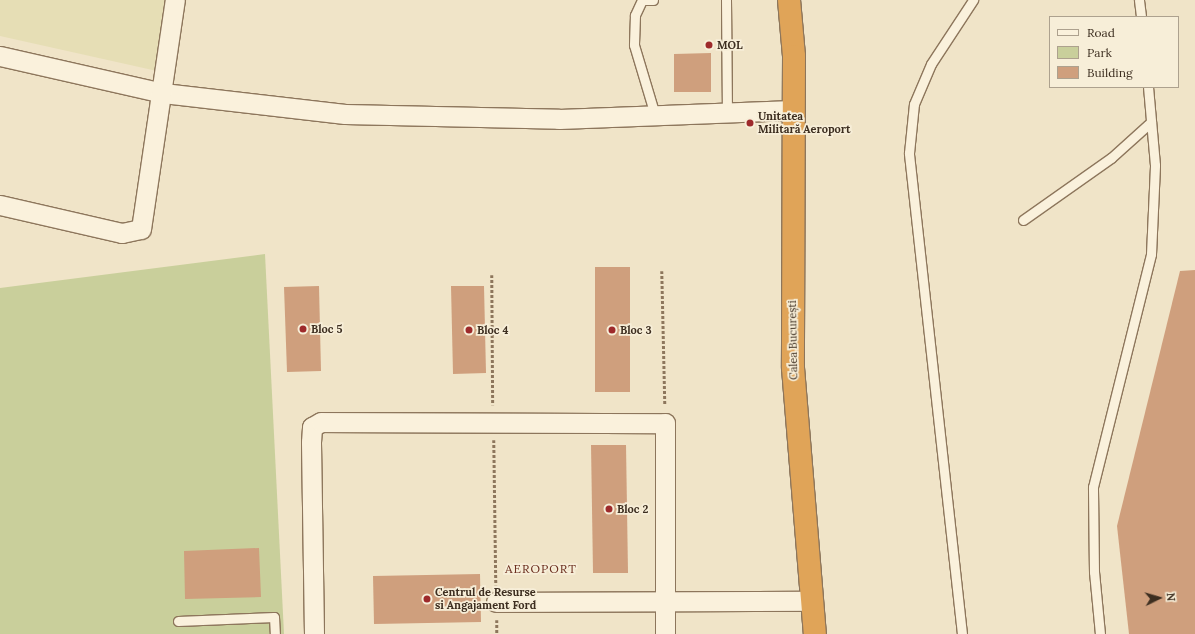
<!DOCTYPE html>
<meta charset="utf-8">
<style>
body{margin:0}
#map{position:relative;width:1195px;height:634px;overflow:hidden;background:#f0e4c8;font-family:Lora,serif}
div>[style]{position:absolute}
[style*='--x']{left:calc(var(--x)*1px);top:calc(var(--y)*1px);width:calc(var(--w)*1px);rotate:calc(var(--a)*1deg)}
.farmland>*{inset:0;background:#e6deb5}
.green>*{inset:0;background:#c9cf9b}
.building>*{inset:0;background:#cf9f7d}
.path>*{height:2.5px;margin-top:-1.25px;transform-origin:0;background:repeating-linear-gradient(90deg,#8d765c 0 3px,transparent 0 5px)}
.roads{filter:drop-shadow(1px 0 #8d765c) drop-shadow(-1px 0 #8d765c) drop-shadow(0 1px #8d765c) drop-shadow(0 -1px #8d765c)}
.lane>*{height:9px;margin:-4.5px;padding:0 4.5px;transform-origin:4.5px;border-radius:4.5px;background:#faf1dc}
.street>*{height:19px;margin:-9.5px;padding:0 9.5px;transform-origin:9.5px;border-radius:9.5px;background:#faf1dc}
.highway>*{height:22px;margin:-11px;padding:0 11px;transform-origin:11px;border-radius:11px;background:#e0a458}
.dots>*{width:11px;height:11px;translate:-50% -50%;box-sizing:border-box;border:2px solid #f7eed8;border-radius:50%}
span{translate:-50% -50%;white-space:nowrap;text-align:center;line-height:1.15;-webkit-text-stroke:3.5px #f7eed8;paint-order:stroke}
.poi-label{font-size:11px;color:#3d2e20;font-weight:700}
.left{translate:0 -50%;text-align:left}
.street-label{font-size:11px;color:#3d2e20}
.neighbourhood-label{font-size:12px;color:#6b2e1e;letter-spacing:1px}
.legend{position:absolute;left:1049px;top:16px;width:130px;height:72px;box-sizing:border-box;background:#f7eed8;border:1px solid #ada18e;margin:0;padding:5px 7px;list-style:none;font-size:12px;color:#3d2e20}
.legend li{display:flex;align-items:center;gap:8px;height:20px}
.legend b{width:20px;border:1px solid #ada18e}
.north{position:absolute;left:1139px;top:578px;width:40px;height:40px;-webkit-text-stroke:3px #f7eed8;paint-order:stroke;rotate:85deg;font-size:11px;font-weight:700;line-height:16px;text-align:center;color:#3d2e20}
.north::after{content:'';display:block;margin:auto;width:14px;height:18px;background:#3d2e20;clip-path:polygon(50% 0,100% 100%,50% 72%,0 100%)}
</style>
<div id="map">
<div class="farmland">
<div style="clip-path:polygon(0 0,186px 0,166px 73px,0 36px)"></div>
</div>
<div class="green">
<div style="clip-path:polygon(265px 254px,284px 634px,0 634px,0 288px)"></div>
</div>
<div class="building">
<div style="clip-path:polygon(711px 53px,711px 92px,674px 92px,674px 54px)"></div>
<div style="clip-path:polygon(595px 267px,630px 267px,630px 392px,595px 392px)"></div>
<div style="clip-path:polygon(1195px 270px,1195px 634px,1129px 634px,1117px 526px,1180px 271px)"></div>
<div style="clip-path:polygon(319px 286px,321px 371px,287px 372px,284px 287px)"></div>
<div style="clip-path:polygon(451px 286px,484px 286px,486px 373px,453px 374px)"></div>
<div style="clip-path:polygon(591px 445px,626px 445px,628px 573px,593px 573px)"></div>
<div style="clip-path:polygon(259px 548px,261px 597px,185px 599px,184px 551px)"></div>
<div style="clip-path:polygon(480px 574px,481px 622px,374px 624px,373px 576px)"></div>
</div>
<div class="path">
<div style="--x:662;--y:271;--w:133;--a:88.7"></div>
<div style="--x:492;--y:275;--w:130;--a:89.6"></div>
<div style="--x:494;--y:440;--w:145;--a:89.2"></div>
<div style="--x:497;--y:620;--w:14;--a:90"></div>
</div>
<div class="roads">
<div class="lane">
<div style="--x:653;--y:0;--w:11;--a:180"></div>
<div style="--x:642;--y:0;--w:17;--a:115"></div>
<div style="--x:635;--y:15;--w:30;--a:92"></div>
<div style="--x:634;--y:45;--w:73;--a:73.3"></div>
<div style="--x:726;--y:0;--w:114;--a:89.5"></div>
<div style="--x:1139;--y:0;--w:17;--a:83"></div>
<div style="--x:1023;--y:220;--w:108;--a:-35.2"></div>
<div style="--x:1111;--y:158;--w:54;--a:-42"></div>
<div style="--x:178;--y:621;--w:96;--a:-2.4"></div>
<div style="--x:274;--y:617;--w:17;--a:87"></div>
<div style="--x:962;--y:634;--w:484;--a:-96.3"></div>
<div style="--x:909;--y:153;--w:49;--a:-84.2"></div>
<div style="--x:914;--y:104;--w:43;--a:-67"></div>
<div style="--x:931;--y:64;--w:77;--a:-56.7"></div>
<div style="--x:1100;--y:634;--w:62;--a:-95.5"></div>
<div style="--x:1094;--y:572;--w:85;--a:-90.7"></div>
<div style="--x:1093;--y:487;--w:240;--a:-76"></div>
<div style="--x:1151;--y:254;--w:89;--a:-87.4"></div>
<div style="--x:1155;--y:165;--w:78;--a:-95.1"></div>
</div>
<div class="street">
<div style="--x:0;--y:56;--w:167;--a:12.8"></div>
<div style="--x:163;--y:93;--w:183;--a:6.6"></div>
<div style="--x:345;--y:114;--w:214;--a:1.3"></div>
<div style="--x:559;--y:119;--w:234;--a:-2.2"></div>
<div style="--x:0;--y:205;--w:125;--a:12.9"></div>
<div style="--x:122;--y:233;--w:19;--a:-12"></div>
<div style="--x:141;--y:229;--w:232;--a:-81.6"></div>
<div style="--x:496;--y:602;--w:316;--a:-0.2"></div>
<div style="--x:314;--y:634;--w:192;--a:-90.9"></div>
<div style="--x:311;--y:442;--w:15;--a:-86"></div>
<div style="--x:312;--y:427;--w:10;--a:-29"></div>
<div style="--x:321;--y:422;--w:344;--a:0.2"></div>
<div style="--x:665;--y:423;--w:211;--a:90"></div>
</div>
<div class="highway">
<div style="--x:789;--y:0;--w:56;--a:84.9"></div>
<div style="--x:794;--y:56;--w:312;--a:90.2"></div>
<div style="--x:793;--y:368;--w:267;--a:85.3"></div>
</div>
</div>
<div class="dots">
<div style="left:709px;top:45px;background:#9e2a2b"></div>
<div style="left:750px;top:123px;background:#9e2a2b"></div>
<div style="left:303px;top:329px;background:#9e2a2b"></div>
<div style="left:469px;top:330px;background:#9e2a2b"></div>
<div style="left:612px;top:330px;background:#9e2a2b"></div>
<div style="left:609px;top:509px;background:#9e2a2b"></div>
<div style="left:427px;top:599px;background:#9e2a2b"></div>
</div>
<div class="poi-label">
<span class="left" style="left:717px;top:45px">MOL</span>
<span class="left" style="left:758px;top:123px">Unitatea<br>Militară Aeroport</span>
<span class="left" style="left:311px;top:329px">Bloc 5</span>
<span class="left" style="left:477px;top:330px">Bloc 4</span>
<span class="left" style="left:620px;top:330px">Bloc 3</span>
<span class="left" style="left:617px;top:509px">Bloc 2</span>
<span class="left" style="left:435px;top:599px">Centrul de Resurse<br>si Angajament Ford</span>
</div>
<div class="street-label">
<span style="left:793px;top:340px;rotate:-91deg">Calea București</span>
</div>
<div class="neighbourhood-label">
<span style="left:541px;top:569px">AEROPORT</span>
</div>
<ul class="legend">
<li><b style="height:5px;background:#faf1dc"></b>Road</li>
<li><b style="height:11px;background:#c9cf9b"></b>Park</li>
<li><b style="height:11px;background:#cf9f7d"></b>Building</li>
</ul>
<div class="north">N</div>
</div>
